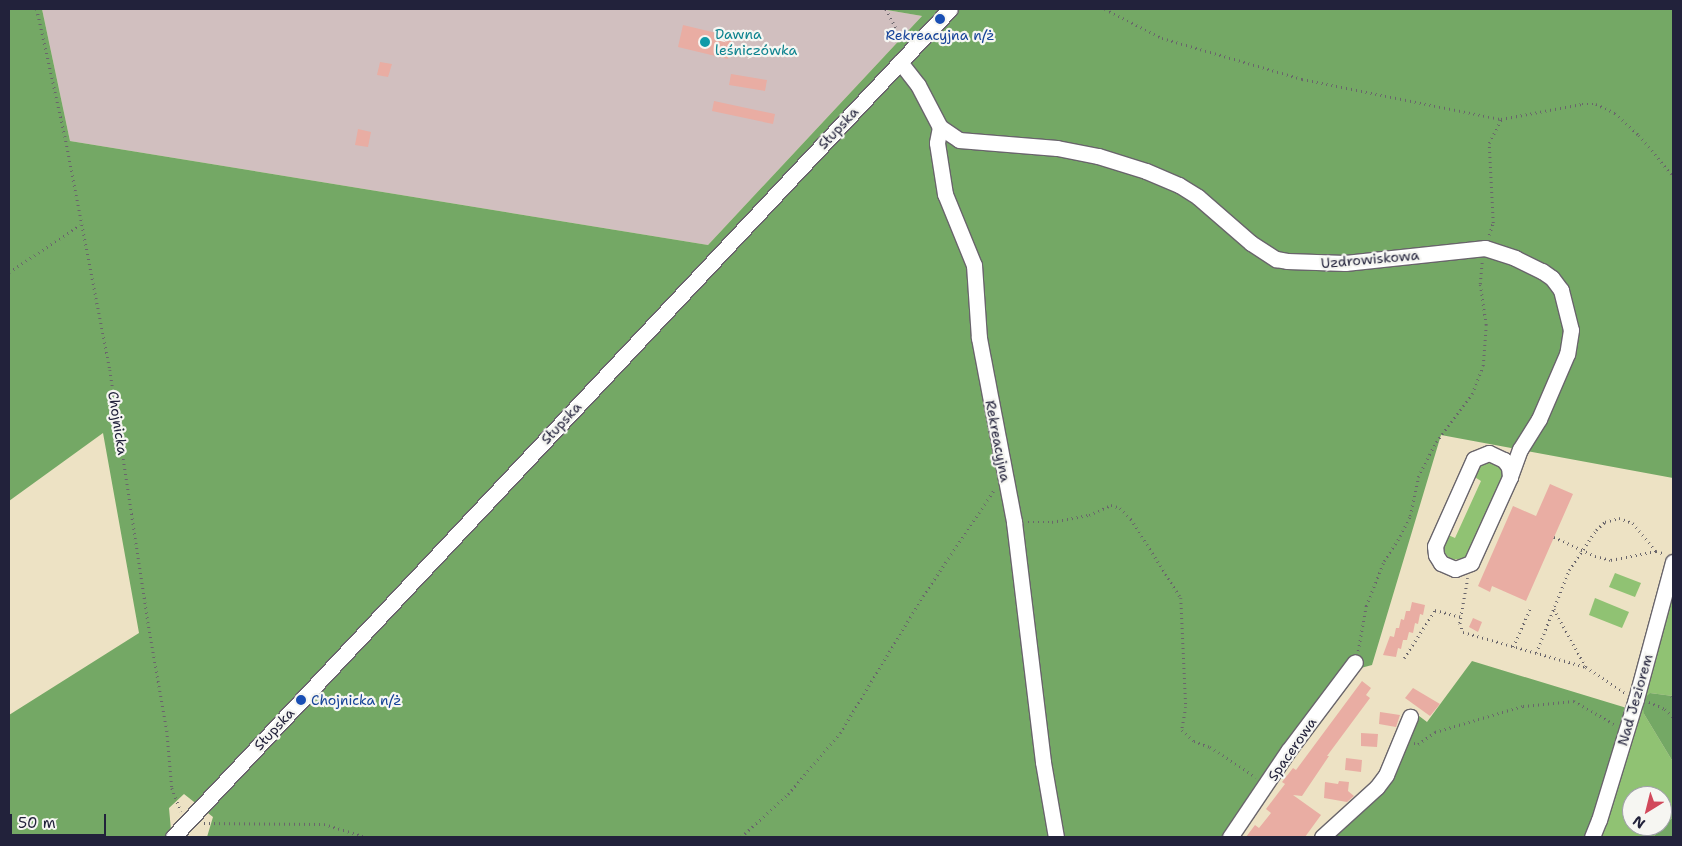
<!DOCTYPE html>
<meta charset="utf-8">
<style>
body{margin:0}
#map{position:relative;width:1682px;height:846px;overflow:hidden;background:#ede2c4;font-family:"Shantell Sans",sans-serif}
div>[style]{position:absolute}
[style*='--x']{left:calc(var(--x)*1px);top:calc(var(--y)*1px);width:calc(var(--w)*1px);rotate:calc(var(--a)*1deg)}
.industrial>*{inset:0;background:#d1bfbf}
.green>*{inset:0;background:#90c273}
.forest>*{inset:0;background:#74a865}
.building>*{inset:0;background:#e9ada3}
.path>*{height:2.5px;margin-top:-1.25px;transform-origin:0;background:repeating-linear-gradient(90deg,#69656b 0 1px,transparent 0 5px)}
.roads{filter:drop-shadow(1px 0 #69656b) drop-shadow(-1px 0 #69656b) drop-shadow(0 1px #69656b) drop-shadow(0 -1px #69656b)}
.minor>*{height:15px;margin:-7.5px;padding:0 7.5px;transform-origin:7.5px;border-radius:7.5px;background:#fff}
.dots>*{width:14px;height:14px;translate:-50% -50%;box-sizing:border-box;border:2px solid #f6f6f2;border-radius:50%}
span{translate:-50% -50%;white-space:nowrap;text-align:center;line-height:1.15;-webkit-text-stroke:4.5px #f6f6f2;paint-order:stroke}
.culture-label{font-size:14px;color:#0d838f}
.left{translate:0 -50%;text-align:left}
.transit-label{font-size:14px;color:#164399}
.street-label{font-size:14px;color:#22223b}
.frame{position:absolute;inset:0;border:10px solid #22223b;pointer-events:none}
.north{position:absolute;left:1622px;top:786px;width:50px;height:50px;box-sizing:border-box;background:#f6f6f2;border:1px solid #a1a1a9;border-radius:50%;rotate:216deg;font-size:14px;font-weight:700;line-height:20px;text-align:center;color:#22223b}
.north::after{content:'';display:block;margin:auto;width:18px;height:22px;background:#d1495b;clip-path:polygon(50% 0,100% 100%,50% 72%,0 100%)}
.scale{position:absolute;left:10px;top:814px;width:96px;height:22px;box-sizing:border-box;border:2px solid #22223b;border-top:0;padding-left:6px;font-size:15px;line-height:18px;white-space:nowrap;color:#22223b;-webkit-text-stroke:4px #f6f6f2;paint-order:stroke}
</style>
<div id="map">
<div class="industrial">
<div style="clip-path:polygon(42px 9px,881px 9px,922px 16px,708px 245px,70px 141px)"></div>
</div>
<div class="green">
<div style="clip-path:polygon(1488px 460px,1500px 465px,1504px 474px,1466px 558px,1451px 560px,1443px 551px,1442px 542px,1446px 534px,1455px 538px,1481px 481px,1473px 476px,1477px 465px)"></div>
<div style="clip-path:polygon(evenodd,1673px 563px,1673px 696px,1650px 693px,1644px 714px,1673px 762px,1673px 817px,1653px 837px,1585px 837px,1673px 563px,1632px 796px,1662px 796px,1662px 826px,1632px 826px,1632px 796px)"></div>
<div style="clip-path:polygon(1615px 573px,1641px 583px,1635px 597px,1609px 587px)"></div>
<div style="clip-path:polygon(1595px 598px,1629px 612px,1622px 628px,1589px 615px)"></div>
</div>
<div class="forest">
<div style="clip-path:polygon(9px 9px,42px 9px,70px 141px,708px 245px,922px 16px,881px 9px,1673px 9px,1673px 478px,1441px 435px,1372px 665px,1357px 669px,1236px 837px,207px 837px,213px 817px,184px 794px,169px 808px,171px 830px,165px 837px,9px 837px,9px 715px,139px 633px,103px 433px,9px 501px)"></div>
<div style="clip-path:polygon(1472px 661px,1630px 709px,1597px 812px,1585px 837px,1317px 837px,1375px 782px,1410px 709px,1427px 722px)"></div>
<div style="clip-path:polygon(1650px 693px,1673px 696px,1673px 762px,1644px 714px,1642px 701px)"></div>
<div style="clip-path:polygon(1673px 817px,1673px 837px,1653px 837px)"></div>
</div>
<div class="building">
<div style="clip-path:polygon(683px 25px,733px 37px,728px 59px,678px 47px)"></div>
<div style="clip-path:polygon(380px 62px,392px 64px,388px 77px,377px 75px)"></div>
<div style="clip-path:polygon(731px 74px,767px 80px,765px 91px,729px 85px)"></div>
<div style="clip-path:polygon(714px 101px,775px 114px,773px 124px,712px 111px)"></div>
<div style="clip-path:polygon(358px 129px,371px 132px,368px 147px,355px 145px)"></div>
<div style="clip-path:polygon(1550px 484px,1573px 494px,1526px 601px,1492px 586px,1490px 592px,1478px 586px,1513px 506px,1536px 516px)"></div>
<div style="clip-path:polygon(1412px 602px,1425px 605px,1423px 615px,1420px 614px,1418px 624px,1415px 623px,1413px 633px,1409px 632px,1407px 640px,1403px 640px,1401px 649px,1398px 648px,1396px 657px,1383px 655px,1390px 636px,1394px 637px,1396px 628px,1399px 628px,1401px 619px,1404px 620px,1406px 611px,1410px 611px)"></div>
<div style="clip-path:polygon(1473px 618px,1482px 622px,1478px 632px,1469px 627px)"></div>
<div style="clip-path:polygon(1362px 681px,1371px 688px,1366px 695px,1370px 698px,1327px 756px,1329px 756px,1302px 796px,1293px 795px,1321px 815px,1305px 837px,1246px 837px,1255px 825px,1259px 828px,1271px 813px,1266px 809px,1285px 784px,1282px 782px,1293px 768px,1296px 770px)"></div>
<div style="clip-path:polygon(1413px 688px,1440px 704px,1430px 716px,1405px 698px)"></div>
<div style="clip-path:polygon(1380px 712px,1400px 715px,1396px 727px,1379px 724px)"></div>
<div style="clip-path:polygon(1361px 733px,1378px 734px,1377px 747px,1361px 746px)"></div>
<div style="clip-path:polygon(1346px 758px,1362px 760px,1361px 772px,1345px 770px)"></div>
<div style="clip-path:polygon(1339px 781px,1349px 782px,1348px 791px,1354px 796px,1347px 802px,1324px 798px,1325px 782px,1338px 784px)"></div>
</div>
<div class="path">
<div style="--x:37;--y:9;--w:130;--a:77.6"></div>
<div style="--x:65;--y:136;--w:238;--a:79.1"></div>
<div style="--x:110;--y:370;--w:255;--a:81.4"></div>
<div style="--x:148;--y:622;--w:111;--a:80.1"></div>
<div style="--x:167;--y:731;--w:57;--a:85"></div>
<div style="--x:172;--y:788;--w:25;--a:69"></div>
<div style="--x:886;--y:9;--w:36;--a:62"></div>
<div style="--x:1105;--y:9;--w:64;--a:27"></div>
<div style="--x:1162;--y:38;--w:146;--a:16.3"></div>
<div style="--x:1302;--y:79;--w:203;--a:11.4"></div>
<div style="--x:1489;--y:235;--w:13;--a:-72"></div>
<div style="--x:1493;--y:223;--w:80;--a:-92.9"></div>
<div style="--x:1489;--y:143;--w:27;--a:-63"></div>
<div style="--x:1501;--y:119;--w:82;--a:-10.5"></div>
<div style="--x:1582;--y:104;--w:14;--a:0"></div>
<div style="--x:1596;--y:104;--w:21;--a:25"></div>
<div style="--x:1615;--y:113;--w:33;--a:43"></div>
<div style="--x:1639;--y:135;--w:53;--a:50.3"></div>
<div style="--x:9;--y:272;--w:85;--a:-33.5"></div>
<div style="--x:1028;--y:522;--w:24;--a:0"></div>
<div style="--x:1052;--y:522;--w:38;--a:-11"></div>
<div style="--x:1089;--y:515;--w:24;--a:-24"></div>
<div style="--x:1111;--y:505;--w:9;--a:18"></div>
<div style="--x:1120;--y:508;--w:16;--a:45"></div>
<div style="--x:1131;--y:519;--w:93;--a:57.7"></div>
<div style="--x:1181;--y:598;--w:109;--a:87.4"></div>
<div style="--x:1186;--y:707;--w:23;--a:100"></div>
<div style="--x:1182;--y:730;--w:16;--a:43"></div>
<div style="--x:1194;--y:741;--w:17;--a:21"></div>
<div style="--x:1210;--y:747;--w:55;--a:33.1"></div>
<div style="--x:1554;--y:537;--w:45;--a:24.9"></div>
<div style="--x:1595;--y:556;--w:16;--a:14"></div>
<div style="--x:1611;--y:560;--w:46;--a:-11.3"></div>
<div style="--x:1468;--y:578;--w:46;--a:100.1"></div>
<div style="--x:1460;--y:623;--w:9;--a:72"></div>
<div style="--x:1463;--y:632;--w:128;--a:15.9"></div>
<div style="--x:1554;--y:609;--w:66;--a:61.1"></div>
<div style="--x:1586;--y:667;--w:47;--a:33.7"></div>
<div style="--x:1513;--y:647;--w:44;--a:-65.8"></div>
<div style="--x:1358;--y:651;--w:46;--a:-79.9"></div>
<div style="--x:1366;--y:606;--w:48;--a:-68.2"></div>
<div style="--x:1384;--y:561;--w:30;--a:-57"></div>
<div style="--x:1400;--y:536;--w:22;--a:-63"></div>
<div style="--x:1410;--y:516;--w:40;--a:-78"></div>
<div style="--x:1418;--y:477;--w:39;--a:-63"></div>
<div style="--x:1436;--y:442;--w:60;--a:-53.1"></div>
<div style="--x:1472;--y:394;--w:30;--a:-69"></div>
<div style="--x:1483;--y:366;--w:41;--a:-85.8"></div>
<div style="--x:1486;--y:325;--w:41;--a:-98.3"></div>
<div style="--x:1480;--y:284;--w:22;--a:-85"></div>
<div style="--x:1536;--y:653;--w:89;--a:-68.3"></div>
<div style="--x:1569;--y:570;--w:48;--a:-56"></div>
<div style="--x:1596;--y:530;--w:12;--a:-42"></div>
<div style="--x:1605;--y:522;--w:15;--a:-16"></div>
<div style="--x:1619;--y:518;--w:15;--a:20"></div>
<div style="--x:1633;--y:523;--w:36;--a:51"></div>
<div style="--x:1656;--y:551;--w:9;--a:18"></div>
<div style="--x:1404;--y:658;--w:57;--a:-57.1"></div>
<div style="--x:1435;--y:610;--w:27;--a:15"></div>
<div style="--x:1672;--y:696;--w:3;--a:72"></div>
<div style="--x:1649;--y:702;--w:17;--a:24"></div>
<div style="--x:1665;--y:709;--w:11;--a:45"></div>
<div style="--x:1414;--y:743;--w:4;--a:14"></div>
<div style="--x:1418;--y:744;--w:21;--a:-35"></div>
<div style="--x:1435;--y:732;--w:92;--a:-16.5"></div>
<div style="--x:1523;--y:706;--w:51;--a:-5.6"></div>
<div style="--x:1574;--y:701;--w:46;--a:29.9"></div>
<div style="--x:204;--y:823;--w:120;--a:0.5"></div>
<div style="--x:324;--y:824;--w:44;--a:17.2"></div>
<div style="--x:741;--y:837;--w:64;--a:-42.5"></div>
<div style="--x:788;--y:794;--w:80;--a:-49.6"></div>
<div style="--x:840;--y:733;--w:160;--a:-58.8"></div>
<div style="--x:923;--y:596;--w:128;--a:-56.2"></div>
</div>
<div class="roads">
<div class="minor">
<div style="--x:900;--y:62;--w:29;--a:52"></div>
<div style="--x:918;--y:85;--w:47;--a:62.4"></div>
<div style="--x:940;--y:127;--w:16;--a:101"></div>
<div style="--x:937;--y:143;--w:52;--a:81.1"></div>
<div style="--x:945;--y:194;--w:77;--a:67.8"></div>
<div style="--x:974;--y:265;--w:73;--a:86.1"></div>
<div style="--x:979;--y:338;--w:187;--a:79.2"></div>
<div style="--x:1014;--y:522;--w:242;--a:83.1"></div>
<div style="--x:1043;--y:762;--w:76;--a:80.2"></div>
<div style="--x:940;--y:127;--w:23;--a:34"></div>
<div style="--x:959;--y:140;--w:98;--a:4.7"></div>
<div style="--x:1057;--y:148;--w:42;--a:11"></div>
<div style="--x:1098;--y:156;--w:50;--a:17.4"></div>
<div style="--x:1146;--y:171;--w:36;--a:23"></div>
<div style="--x:1179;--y:185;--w:22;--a:32"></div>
<div style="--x:1198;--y:197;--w:70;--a:41"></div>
<div style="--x:1251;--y:243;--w:30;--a:33"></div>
<div style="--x:1276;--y:259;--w:11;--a:10"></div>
<div style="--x:1287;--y:261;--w:58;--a:2"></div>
<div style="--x:1345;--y:263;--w:141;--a:-6.1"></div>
<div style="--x:1485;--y:248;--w:32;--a:18"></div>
<div style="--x:1515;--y:258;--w:30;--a:26"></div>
<div style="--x:1542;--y:271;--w:12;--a:35"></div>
<div style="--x:1552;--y:278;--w:15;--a:53"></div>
<div style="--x:1561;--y:290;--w:41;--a:76"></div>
<div style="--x:1571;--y:330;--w:24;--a:99"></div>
<div style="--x:1567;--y:354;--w:71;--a:113.3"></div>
<div style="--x:1539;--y:419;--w:36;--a:122"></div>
<div style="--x:1520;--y:449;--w:30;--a:110"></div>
<div style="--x:1489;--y:453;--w:17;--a:25"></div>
<div style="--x:1504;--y:460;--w:9;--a:54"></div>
<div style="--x:1509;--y:467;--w:10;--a:84"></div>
<div style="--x:1510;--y:477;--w:94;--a:114.4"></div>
<div style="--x:1471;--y:563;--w:17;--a:159"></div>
<div style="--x:1455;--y:569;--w:15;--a:-157"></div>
<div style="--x:1441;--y:563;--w:9;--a:-122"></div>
<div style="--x:1436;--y:555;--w:9;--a:-96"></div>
<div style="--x:1435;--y:546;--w:95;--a:-65.9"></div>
<div style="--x:1474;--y:459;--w:16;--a:-22"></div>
<div style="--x:173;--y:837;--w:1135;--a:-46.82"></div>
<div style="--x:1230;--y:837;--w:104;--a:-56"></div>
<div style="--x:1288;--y:751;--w:111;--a:-53"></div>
<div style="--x:1322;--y:837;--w:74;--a:-42.3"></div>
<div style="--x:1377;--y:787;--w:15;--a:-53"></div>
<div style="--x:1386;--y:775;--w:63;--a:-67.5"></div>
<div style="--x:1592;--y:837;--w:18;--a:-68"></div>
<div style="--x:1599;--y:820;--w:127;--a:-73"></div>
<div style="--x:1636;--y:699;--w:142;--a:-74.9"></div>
</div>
</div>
<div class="dots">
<div style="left:940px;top:19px;background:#1a4fb4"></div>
<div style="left:705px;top:42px;background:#0f9aa8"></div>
<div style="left:301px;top:700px;background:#1a4fb4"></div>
</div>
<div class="culture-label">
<span class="left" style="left:715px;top:42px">Dawna<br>leśniczówka</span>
</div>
<div class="transit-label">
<span style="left:940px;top:35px">Rekreacyjna n/ż</span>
<span class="left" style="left:311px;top:700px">Chojnicka n/ż</span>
</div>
<div class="street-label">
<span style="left:838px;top:128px;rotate:-47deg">Słupska</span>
<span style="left:1370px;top:259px;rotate:-5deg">Uzdrowiskowa</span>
<span style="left:118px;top:423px;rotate:81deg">Chojnicka</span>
<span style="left:561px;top:423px;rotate:-47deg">Słupska</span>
<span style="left:998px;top:441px;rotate:79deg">Rekreacyjna</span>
<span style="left:1635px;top:700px;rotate:-74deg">Nad Jeziorem</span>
<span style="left:274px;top:729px;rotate:-47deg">Słupska</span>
<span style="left:1292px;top:749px;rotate:-55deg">Spacerowa</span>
</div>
<div class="frame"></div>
<div class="north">N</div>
<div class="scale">50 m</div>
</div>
